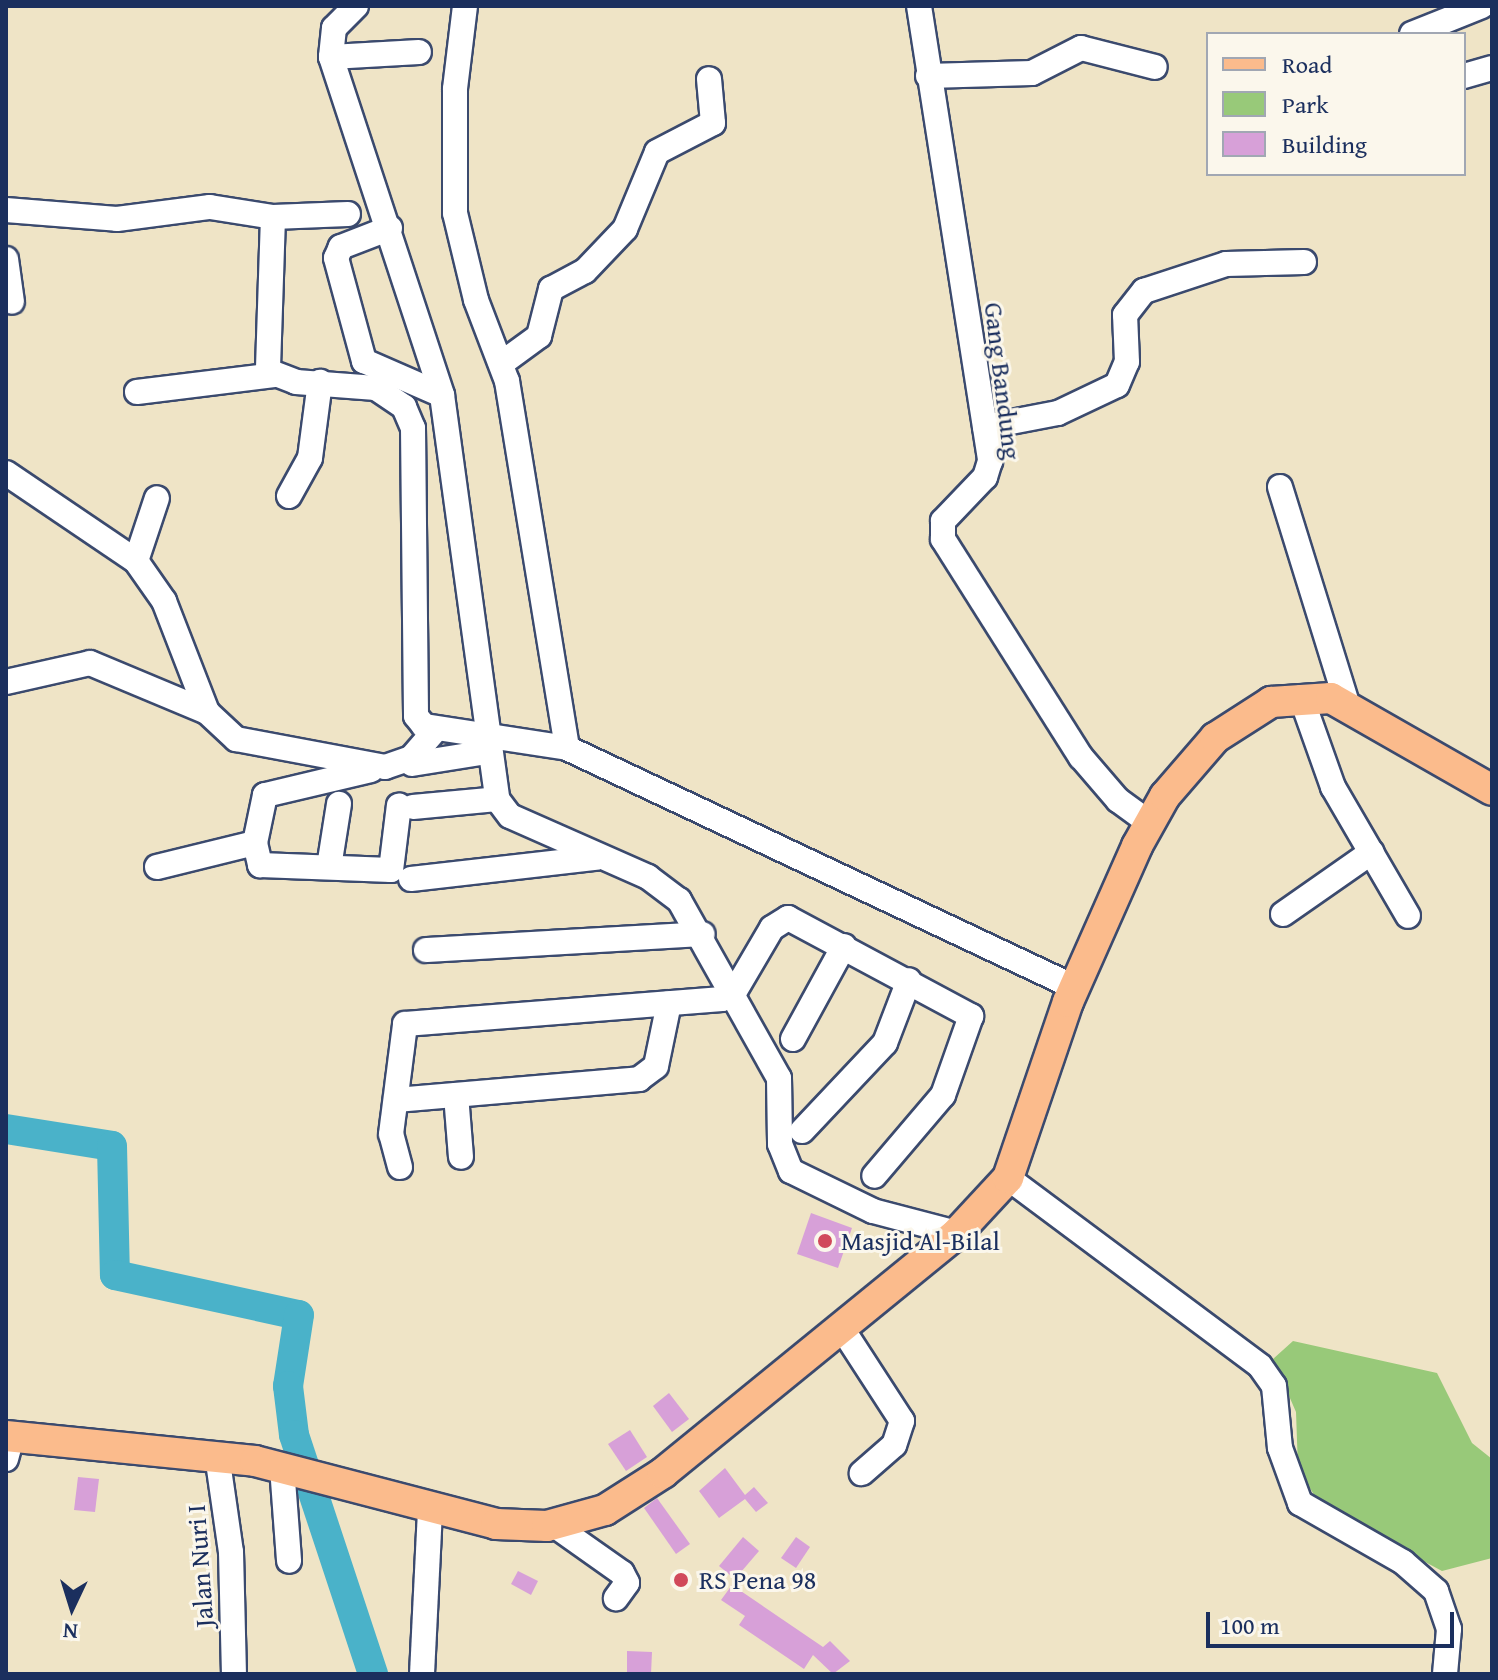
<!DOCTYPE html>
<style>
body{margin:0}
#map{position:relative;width:1498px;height:1680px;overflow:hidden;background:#efe4c6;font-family:"Gentium Book Plus",serif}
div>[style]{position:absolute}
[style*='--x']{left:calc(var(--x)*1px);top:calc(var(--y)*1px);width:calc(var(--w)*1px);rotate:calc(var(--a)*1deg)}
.green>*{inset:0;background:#98c979}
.river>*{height:30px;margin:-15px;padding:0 15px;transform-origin:15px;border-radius:15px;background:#4ab2c9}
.building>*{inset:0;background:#d7a0d8}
.roads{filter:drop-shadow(2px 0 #3b4a6e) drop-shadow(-2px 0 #3b4a6e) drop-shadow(0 2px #3b4a6e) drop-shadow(0 -2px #3b4a6e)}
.minor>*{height:24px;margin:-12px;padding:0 12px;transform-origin:12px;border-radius:12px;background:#fff}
.major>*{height:30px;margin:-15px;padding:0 15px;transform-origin:15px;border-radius:15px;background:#fbbb8c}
.dots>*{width:22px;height:22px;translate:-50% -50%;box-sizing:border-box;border:4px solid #fbf7ec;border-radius:50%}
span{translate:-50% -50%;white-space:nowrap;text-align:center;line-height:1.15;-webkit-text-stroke:6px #fbf7ec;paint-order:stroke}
.street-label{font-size:26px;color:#1b2f5e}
.poi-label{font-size:26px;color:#1b2f5e}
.left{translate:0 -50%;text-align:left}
.frame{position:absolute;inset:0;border:8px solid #1b2f5e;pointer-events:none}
.legend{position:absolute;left:1206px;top:32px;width:260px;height:144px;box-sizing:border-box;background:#fbf7ec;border:2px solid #a1a7b3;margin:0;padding:10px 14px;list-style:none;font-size:24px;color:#1b2f5e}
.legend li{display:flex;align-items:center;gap:16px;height:40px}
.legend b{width:40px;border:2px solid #a1a7b3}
.north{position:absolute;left:32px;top:1568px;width:80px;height:80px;-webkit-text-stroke:6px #fbf7ec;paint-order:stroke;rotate:184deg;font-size:22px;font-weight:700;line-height:32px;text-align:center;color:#1b2f5e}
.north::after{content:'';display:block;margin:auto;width:28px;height:36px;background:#1b2f5e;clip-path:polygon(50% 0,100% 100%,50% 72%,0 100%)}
.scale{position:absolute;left:1206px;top:1612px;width:248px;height:36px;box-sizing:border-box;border:4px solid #1b2f5e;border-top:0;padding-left:10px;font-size:24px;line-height:28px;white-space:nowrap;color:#1b2f5e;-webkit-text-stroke:6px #fbf7ec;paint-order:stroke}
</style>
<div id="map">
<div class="green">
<div style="clip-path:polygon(1293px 1341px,1437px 1373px,1472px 1443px,1492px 1459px,1492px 1558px,1442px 1571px,1321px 1506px,1298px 1469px,1296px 1412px,1273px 1359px)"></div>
</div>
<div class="river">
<div style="--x:6;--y:1129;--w:107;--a:9.1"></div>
<div style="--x:112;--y:1146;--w:129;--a:88.7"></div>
<div style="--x:115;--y:1275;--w:188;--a:12.3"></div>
<div style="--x:299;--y:1315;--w:72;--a:98.8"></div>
<div style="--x:288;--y:1386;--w:49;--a:83"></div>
<div style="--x:294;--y:1435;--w:252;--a:71.7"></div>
</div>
<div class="building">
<div style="clip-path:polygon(811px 1213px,852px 1228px,838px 1268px,797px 1254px)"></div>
<div style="clip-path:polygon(669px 1393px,689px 1419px,672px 1432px,653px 1406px)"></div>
<div style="clip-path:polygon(630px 1430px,647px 1457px,626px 1471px,608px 1444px)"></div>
<div style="clip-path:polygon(725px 1468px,745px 1495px,754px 1487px,768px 1503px,756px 1512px,745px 1499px,719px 1518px,699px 1491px)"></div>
<div style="clip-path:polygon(78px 1477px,99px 1479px,95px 1512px,74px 1510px)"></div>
<div style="clip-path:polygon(657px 1498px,690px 1544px,676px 1554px,644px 1508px)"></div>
<div style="clip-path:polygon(743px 1537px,759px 1551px,735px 1579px,719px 1566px)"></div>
<div style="clip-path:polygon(796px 1537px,810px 1547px,796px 1568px,781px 1558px)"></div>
<div style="clip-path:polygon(518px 1571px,538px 1581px,531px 1595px,511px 1584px)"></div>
<div style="clip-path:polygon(732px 1585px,823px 1647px,830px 1641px,850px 1661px,833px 1674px,813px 1655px,804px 1669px,739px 1625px,745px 1616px,721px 1600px)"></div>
<div style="clip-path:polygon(627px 1651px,652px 1652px,651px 1674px,627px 1674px)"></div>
</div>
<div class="roads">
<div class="minor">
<div style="--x:356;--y:6;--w:31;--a:135"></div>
<div style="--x:334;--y:28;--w:29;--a:96"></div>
<div style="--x:331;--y:57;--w:356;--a:71.8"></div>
<div style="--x:442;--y:395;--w:408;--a:82.2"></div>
<div style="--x:497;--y:799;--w:21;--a:53"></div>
<div style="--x:510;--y:816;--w:151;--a:23.8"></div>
<div style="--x:648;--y:877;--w:39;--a:37"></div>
<div style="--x:679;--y:900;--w:204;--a:60.7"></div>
<div style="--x:779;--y:1078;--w:66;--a:89.1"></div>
<div style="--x:780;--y:1144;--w:29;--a:68"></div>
<div style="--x:791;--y:1171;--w:91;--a:26"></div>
<div style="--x:873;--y:1211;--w:87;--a:14.7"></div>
<div style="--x:465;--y:6;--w:84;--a:96.9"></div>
<div style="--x:455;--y:89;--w:124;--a:90"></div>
<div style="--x:455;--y:213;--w:89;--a:76.4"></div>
<div style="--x:476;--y:300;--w:87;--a:69.1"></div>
<div style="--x:507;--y:381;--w:372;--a:80.7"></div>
<div style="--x:919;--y:6;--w:461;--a:81.1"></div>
<div style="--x:990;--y:461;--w:17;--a:107"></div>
<div style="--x:985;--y:477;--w:61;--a:133.7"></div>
<div style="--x:943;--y:521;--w:18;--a:90"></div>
<div style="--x:943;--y:539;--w:258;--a:57.7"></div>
<div style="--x:1081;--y:757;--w:57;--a:49.3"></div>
<div style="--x:1118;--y:800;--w:39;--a:36"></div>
<div style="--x:1412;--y:34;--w:75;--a:-21.8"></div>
<div style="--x:331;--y:57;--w:88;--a:-3.3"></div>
<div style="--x:928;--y:76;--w:104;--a:-1.7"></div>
<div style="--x:1032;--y:73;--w:55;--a:-27"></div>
<div style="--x:1081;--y:48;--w:76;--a:14.4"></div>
<div style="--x:1464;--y:76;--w:29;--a:-16"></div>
<div style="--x:6;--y:210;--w:111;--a:4.6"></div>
<div style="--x:117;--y:219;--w:94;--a:-7.4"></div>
<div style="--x:210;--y:207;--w:64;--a:9"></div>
<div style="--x:273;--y:217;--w:75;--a:-2.3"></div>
<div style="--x:273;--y:217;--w:154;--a:91.9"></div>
<div style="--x:268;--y:371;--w:30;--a:21"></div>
<div style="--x:296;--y:382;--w:80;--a:4.3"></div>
<div style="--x:376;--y:388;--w:34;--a:34"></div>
<div style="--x:404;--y:407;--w:23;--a:67"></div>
<div style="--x:413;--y:428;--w:288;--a:89.4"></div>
<div style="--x:416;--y:716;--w:13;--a:51"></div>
<div style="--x:424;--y:726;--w:145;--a:8.7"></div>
<div style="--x:567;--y:748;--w:563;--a:25.24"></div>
<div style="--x:390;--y:228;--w:53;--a:158.8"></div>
<div style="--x:341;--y:247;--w:12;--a:114"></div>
<div style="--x:336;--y:258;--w:107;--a:74.8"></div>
<div style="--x:364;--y:361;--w:85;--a:23.6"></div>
<div style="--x:6;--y:259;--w:43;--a:82.1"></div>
<div style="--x:502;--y:363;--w:46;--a:-36.1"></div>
<div style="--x:539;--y:336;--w:49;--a:-75.7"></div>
<div style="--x:551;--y:289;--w:38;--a:-28"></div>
<div style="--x:585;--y:271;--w:58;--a:-46.4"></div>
<div style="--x:625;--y:229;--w:83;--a:-67.4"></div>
<div style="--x:657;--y:152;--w:63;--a:-27.4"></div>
<div style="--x:713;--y:123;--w:44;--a:-95.2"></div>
<div style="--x:137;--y:392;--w:140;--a:-7"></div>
<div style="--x:985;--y:427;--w:74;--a:-10.9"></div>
<div style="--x:1058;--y:413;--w:65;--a:-25.4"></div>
<div style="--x:1117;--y:385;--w:25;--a:-67"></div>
<div style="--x:1127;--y:362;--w:47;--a:-92.4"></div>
<div style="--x:1125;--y:315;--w:31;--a:-52"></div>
<div style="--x:1144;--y:291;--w:86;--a:-18.2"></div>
<div style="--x:1226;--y:264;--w:78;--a:-1.5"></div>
<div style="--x:6;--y:473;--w:157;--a:34.1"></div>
<div style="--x:136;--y:561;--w:49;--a:55"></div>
<div style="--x:164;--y:601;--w:119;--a:68.8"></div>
<div style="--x:207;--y:712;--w:40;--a:43"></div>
<div style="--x:236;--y:739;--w:152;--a:10.6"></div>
<div style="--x:385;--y:767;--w:28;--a:-19"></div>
<div style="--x:411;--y:758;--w:35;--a:-49"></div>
<div style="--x:1280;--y:487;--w:227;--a:72.8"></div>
<div style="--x:289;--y:496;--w:43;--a:-61.1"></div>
<div style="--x:310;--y:458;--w:77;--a:-82.5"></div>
<div style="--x:136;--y:561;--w:66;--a:-71.6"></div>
<div style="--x:6;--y:682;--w:86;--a:-12.7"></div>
<div style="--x:90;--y:663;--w:127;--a:22.7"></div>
<div style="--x:1301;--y:697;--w:96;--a:70.4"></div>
<div style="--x:1333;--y:787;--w:149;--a:59.8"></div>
<div style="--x:412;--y:764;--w:76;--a:-9.1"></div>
<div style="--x:371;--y:770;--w:109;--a:166.7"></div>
<div style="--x:265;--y:795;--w:49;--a:101.8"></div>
<div style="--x:255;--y:843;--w:23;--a:77"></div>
<div style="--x:260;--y:865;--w:131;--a:2.2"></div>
<div style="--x:391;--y:870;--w:65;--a:-83"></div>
<div style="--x:413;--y:807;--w:84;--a:-5.4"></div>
<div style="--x:157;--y:867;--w:101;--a:-13.8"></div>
<div style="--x:329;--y:867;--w:64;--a:-81"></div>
<div style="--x:411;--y:879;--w:186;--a:-6.5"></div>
<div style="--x:1283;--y:914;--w:108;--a:-34.9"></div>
<div style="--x:426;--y:950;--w:277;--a:-3.3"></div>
<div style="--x:793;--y:1039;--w:106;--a:-61.3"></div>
<div style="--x:456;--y:1095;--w:62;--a:85.4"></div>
<div style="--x:396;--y:1100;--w:244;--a:-4.9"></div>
<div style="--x:639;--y:1079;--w:21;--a:-37"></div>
<div style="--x:656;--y:1066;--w:64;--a:-78.3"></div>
<div style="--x:802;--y:1131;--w:121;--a:-46.7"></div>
<div style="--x:885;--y:1043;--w:67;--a:-69.1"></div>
<div style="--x:400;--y:1167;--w:34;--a:-105"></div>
<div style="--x:391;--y:1134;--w:111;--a:-82.7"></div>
<div style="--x:405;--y:1024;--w:318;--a:-4.5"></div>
<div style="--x:722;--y:999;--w:15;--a:-32"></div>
<div style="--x:735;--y:991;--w:73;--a:-59.6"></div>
<div style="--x:772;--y:928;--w:19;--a:-32"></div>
<div style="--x:788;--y:918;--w:208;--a:28.2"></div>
<div style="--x:971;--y:1016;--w:84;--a:109.5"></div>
<div style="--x:943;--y:1095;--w:106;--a:130.4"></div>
<div style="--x:1008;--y:1178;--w:314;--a:36.7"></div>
<div style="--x:1260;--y:1366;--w:24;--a:55"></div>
<div style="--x:1274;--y:1386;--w:62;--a:84.5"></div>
<div style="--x:1280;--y:1448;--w:59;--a:70"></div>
<div style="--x:1300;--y:1503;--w:119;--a:29.8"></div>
<div style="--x:1403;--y:1562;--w:44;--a:41.3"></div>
<div style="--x:1436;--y:1591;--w:40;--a:71.1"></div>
<div style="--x:1449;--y:1629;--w:45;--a:95.1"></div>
<div style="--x:841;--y:1327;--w:112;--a:57"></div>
<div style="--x:902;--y:1421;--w:25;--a:108"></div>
<div style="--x:894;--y:1445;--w:43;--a:138.8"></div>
<div style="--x:217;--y:1455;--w:98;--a:81.8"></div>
<div style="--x:231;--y:1552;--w:122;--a:88.6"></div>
<div style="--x:6;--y:1459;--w:23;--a:-75"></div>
<div style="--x:282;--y:1467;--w:94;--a:85.7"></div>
<div style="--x:554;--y:1525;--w:83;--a:35.2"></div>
<div style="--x:622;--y:1573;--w:11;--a:63"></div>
<div style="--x:627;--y:1583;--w:19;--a:126"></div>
<div style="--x:422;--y:1674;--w:165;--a:-87.2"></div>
</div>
<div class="major">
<div style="--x:6;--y:1436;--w:250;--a:5.7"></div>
<div style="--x:255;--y:1461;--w:249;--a:14.6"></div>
<div style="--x:496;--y:1524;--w:51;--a:2.2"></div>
<div style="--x:547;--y:1526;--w:60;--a:-15.4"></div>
<div style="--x:605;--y:1510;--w:69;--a:-32.5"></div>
<div style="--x:663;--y:1473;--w:380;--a:-39.2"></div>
<div style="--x:957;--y:1233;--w:75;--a:-47.2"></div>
<div style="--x:1008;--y:1178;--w:186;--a:-71.2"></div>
<div style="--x:1068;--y:1002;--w:171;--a:-66.1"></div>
<div style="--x:1137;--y:846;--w:57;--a:-60.8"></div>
<div style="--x:1165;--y:796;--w:77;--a:-49.2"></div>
<div style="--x:1215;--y:738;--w:67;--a:-32.7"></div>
<div style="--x:1271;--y:702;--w:60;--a:-3.8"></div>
<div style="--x:1331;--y:698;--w:185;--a:29.7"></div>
</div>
</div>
<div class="dots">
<div style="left:825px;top:1241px;background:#d1495b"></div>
<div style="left:681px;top:1580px;background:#d1495b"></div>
</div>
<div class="street-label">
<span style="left:1003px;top:381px;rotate:83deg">Gang Bandung</span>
<span style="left:200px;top:1566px;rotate:-94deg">Jalan Nuri I</span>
</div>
<div class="poi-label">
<span class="left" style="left:841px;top:1241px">Masjid Al-Bilal</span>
<span class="left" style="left:699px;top:1580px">RS Pena 98</span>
</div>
<div class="frame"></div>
<ul class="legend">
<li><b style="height:10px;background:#fbbb8c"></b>Road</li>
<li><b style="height:22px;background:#98c979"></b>Park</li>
<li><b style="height:22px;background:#d7a0d8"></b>Building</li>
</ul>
<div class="north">N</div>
<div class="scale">100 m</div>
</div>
